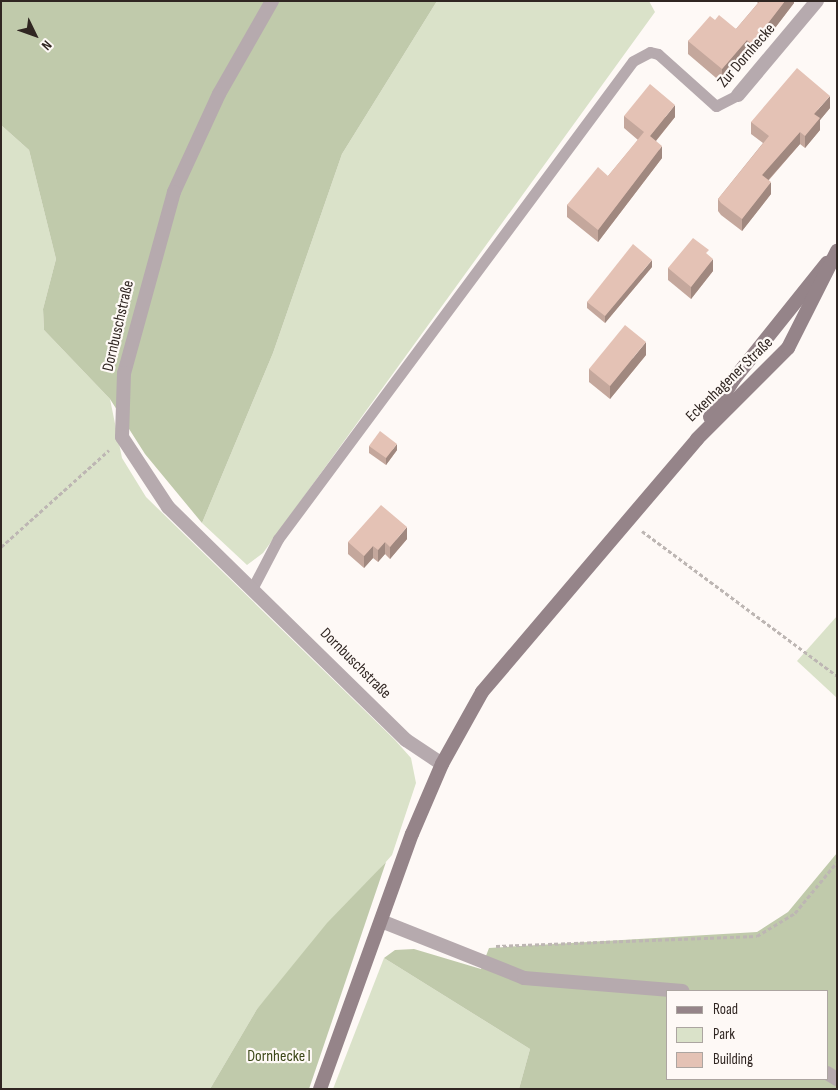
<!DOCTYPE html>
<meta charset="utf-8">
<style>
body{margin:0}
#map{position:relative;width:838px;height:1090px;overflow:hidden;background:#fef9f6;font-family:"Sofia Sans Condensed",sans-serif}
div>[style]{position:absolute}
[style*='--x']{left:calc(var(--x)*1px);top:calc(var(--y)*1px);width:calc(var(--w)*1px);rotate:calc(var(--a)*1deg)}
.green>*{inset:0;background:#dae2c9}
.forest>*{inset:0;background:#c0caab}
.path>*{height:3px;margin-top:-1.5px;transform-origin:0;background:repeating-linear-gradient(90deg,#bdb6b3 0 4px,transparent 0 6.5px)}
.service>*{height:11px;margin:-5.5px;padding:0 5.5px;transform-origin:5.5px;border-radius:5.5px;background:#b6aaae}
.minor>*{height:14px;margin:-7px;padding:0 7px;transform-origin:7px;border-radius:7px;background:#b6aaae}
.secondary>*{height:14px;margin:-7px;padding:0 7px;transform-origin:7px;border-radius:7px;background:#958489}
.wall>*{inset:0;background:#c4a79c}
.shaded-wall>*{inset:0;background:#a0887f}
.building>*{inset:0;background:#e4c2b5}
span{translate:-50% -50%;white-space:nowrap;text-align:center;line-height:1.15;-webkit-text-stroke:4.5px #fef9f6;paint-order:stroke}
.street-label{font-size:16px;color:#302622}
.park-label{font-size:16px;color:#3b4717}
.frame{position:absolute;inset:0;border:2px solid #302622;pointer-events:none}
.legend{position:absolute;left:666px;top:990px;width:162px;height:90px;box-sizing:border-box;background:#fef9f6;border:1px solid #aca5a1;margin:0;padding:6px 9px;list-style:none;font-size:15px;color:#302622}
.legend li{display:flex;align-items:center;gap:10px;height:25px}
.legend b{width:25px;border:1px solid #aca5a1}
.north{position:absolute;left:10px;top:10px;width:50px;height:50px;-webkit-text-stroke:4px #fef9f6;paint-order:stroke;rotate:132deg;font-size:14px;font-weight:700;line-height:20px;text-align:center;color:#302622}
.north::after{content:'';display:block;margin:auto;width:18px;height:22px;background:#302622;clip-path:polygon(50% 0,100% 100%,50% 72%,0 100%)}
</style>
<div id="map">
<div class="green">
<div style="clip-path:polygon(437px 1px,649px 1px,655px 12px,263px 553px,247px 565px,202px 523px,273px 353px,342px 154px)"></div>
<div style="clip-path:polygon(1px 125px,29px 150px,56px 259px,43px 309px,44px 330px,110px 399px,122px 458px,146px 497px,395px 740px,411px 758px,416px 783px,392px 855px,257px 1009px,210px 1089px,1px 1089px)"></div>
<div style="clip-path:polygon(837px 616px,837px 698px,797px 661px)"></div>
<div style="clip-path:polygon(384px 958px,530px 1049px,519px 1089px,333px 1089px)"></div>
</div>
<div class="forest">
<div style="clip-path:polygon(1px 1px,437px 1px,342px 154px,273px 353px,202px 523px,145px 454px,110px 399px,44px 330px,43px 309px,56px 259px,29px 150px,1px 125px)"></div>
<div style="clip-path:polygon(evenodd,837px 853px,837px 1089px,519px 1089px,530px 1049px,384px 958px,395px 950px,414px 949px,481px 969px,489px 948px,757px 932px,788px 912px,837px 853px,667px 991px,827px 991px,827px 1079px,667px 1079px,667px 991px)"></div>
<div style="clip-path:polygon(386px 862px,309px 1089px,210px 1089px,257px 1009px,327px 923px)"></div>
</div>
<div class="path">
<div style="--x:642;--y:531;--w:243;--a:36.6"></div>
<div style="--x:1;--y:547;--w:145;--a:-41.9"></div>
<div style="--x:496;--y:946;--w:261;--a:-2.2"></div>
<div style="--x:757;--y:936;--w:44;--a:-31.2"></div>
<div style="--x:795;--y:913;--w:66;--a:-50.5"></div>
</div>
<div class="service">
<div style="--x:253;--y:587;--w:54;--a:-62.5"></div>
<div style="--x:278;--y:539;--w:595;--a:-53.4"></div>
<div style="--x:633;--y:61;--w:19;--a:-28"></div>
<div style="--x:650;--y:52;--w:8;--a:14"></div>
<div style="--x:658;--y:54;--w:78;--a:41.9"></div>
<div style="--x:716;--y:106;--w:25;--a:-27"></div>
</div>
<div class="minor">
<div style="--x:272;--y:1;--w:107;--a:119.7"></div>
<div style="--x:219;--y:94;--w:108;--a:114.7"></div>
<div style="--x:174;--y:192;--w:188;--a:105.4"></div>
<div style="--x:124;--y:373;--w:64;--a:91.8"></div>
<div style="--x:122;--y:437;--w:84;--a:56.7"></div>
<div style="--x:168;--y:507;--w:333;--a:44.4"></div>
<div style="--x:406;--y:740;--w:43;--a:33.7"></div>
<div style="--x:738;--y:95;--w:123;--a:-50"></div>
<div style="--x:381;--y:921;--w:154;--a:21.7"></div>
<div style="--x:524;--y:978;--w:159;--a:4.7"></div>
<div style="--x:827;--y:1073;--w:12;--a:31"></div>
</div>
<div class="secondary">
<div style="--x:710;--y:417;--w:45;--a:-57.7"></div>
<div style="--x:734;--y:379;--w:149;--a:-51.3"></div>
<div style="--x:320;--y:1089;--w:271;--a:-70.2"></div>
<div style="--x:412;--y:834;--w:76;--a:-66.8"></div>
<div style="--x:442;--y:764;--w:82;--a:-60.9"></div>
<div style="--x:482;--y:692;--w:332;--a:-49.6"></div>
<div style="--x:697;--y:439;--w:129;--a:-45"></div>
<div style="--x:788;--y:348;--w:109;--a:-63.2"></div>
</div>
<div class="wall">
<div style="clip-path:polygon(756px 1px,794px 1px,794px 3px,752px 58px,747px 54px,722px 83px,688px 54px,688px 41px,715px 20px,736px 29px,758px 3px)"></div>
<div style="clip-path:polygon(830px 108px,820px 120px,820px 130px,805px 148px,800px 144px,769px 180px,771px 194px,742px 231px,721px 215px,718px 211px,718px 199px,763px 143px,751px 134px,751px 122px)"></div>
<div style="clip-path:polygon(624px 116px,675px 117px,656px 141px,662px 158px,598px 242px,567px 217px,567px 205px,608px 176px,638px 140px,624px 128px)"></div>
<div style="clip-path:polygon(709px 256px,713px 271px,691px 299px,668px 280px,668px 268px)"></div>
<div style="clip-path:polygon(652px 267px,605px 323px,587px 308px,587px 302px)"></div>
<div style="clip-path:polygon(646px 355px,610px 399px,589px 382px,589px 369px)"></div>
<div style="clip-path:polygon(369px 446px,397px 450px,386px 465px,369px 453px)"></div>
<div style="clip-path:polygon(407px 539px,390px 559px,385px 554px,378px 562px,373px 558px,364px 568px,348px 554px,348px 542px)"></div>
</div>
<div class="shaded-wall">
<div style="clip-path:polygon(785px 1px,794px 1px,794px 3px,752px 58px,752px 44px)"></div>
<div style="clip-path:polygon(747px 40px,747px 54px,722px 83px,722px 69px)"></div>
<div style="clip-path:polygon(830px 96px,830px 108px,820px 120px,820px 130px,805px 148px,805px 136px,814px 114px)"></div>
<div style="clip-path:polygon(675px 105px,675px 117px,650px 148px,650px 136px)"></div>
<div style="clip-path:polygon(800px 132px,800px 144px,762px 187px,762px 175px)"></div>
<div style="clip-path:polygon(662px 146px,662px 158px,598px 242px,598px 230px)"></div>
<div style="clip-path:polygon(771px 182px,771px 194px,742px 231px,742px 219px)"></div>
<div style="clip-path:polygon(713px 259px,713px 271px,691px 299px,691px 287px)"></div>
<div style="clip-path:polygon(652px 260px,652px 267px,605px 323px,605px 316px)"></div>
<div style="clip-path:polygon(646px 342px,646px 355px,610px 399px,610px 386px)"></div>
<div style="clip-path:polygon(397px 444px,397px 450px,386px 465px,386px 458px)"></div>
<div style="clip-path:polygon(407px 527px,407px 539px,390px 559px,390px 547px)"></div>
<div style="clip-path:polygon(385px 542px,385px 554px,378px 562px,378px 550px)"></div>
<div style="clip-path:polygon(373px 546px,373px 558px,364px 568px,364px 556px)"></div>
</div>
<div class="building">
<div style="clip-path:polygon(760px 1px,785px 1px,752px 44px,747px 40px,722px 69px,688px 41px,710px 16px,715px 20px,719px 15px,736px 29px)"></div>
<div style="clip-path:polygon(797px 68px,830px 96px,814px 114px,820px 118px,805px 136px,800px 132px,762px 175px,771px 182px,742px 219px,721px 203px,718px 199px,769px 136px,751px 122px)"></div>
<div style="clip-path:polygon(650px 84px,675px 105px,650px 136px,662px 146px,598px 230px,567px 205px,598px 167px,608px 176px,644px 132px,624px 116px)"></div>
<div style="clip-path:polygon(693px 238px,709px 250px,706px 253px,713px 259px,691px 287px,668px 268px)"></div>
<div style="clip-path:polygon(633px 244px,652px 260px,605px 316px,587px 302px)"></div>
<div style="clip-path:polygon(625px 325px,646px 342px,610px 386px,589px 369px)"></div>
<div style="clip-path:polygon(380px 431px,397px 444px,386px 458px,369px 446px)"></div>
<div style="clip-path:polygon(381px 505px,407px 527px,390px 547px,385px 542px,378px 550px,373px 546px,364px 556px,348px 542px)"></div>
</div>
<div class="street-label">
<span style="left:747px;top:56px;rotate:-49deg">Zur Dornhecke</span>
<span style="left:119px;top:326px;rotate:-77deg">Dornbuschstraße</span>
<span style="left:730px;top:380px;rotate:-44deg">Eckenhagener Straße</span>
<span style="left:355px;top:664px;rotate:45deg">Dornbuschstraße</span>
</div>
<div class="park-label">
<span style="left:279px;top:1057px">Dornhecke I</span>
</div>
<div class="frame"></div>
<ul class="legend">
<li><b style="height:6px;background:#958489"></b>Road</li>
<li><b style="height:14px;background:#dae2c9"></b>Park</li>
<li><b style="height:14px;background:#e4c2b5"></b>Building</li>
</ul>
<div class="north">N</div>
</div>
